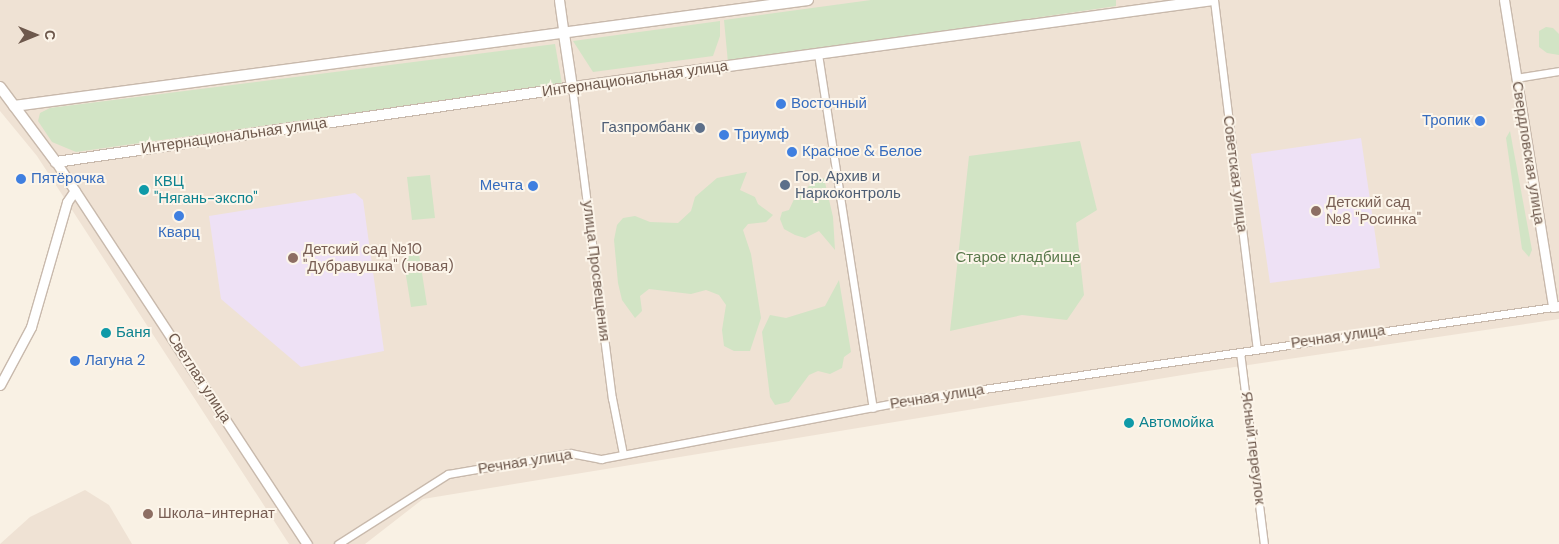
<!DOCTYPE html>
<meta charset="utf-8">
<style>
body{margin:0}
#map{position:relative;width:1559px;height:544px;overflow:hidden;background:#f9f1e4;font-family:"DM Sans",sans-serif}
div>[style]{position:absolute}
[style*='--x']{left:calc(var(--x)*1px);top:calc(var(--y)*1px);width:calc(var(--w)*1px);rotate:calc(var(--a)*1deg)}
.residential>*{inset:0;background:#efe2d4}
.education>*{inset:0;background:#eee1f5}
.green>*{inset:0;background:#d2e4c5}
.roads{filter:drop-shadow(1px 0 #c8b9ac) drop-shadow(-1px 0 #c8b9ac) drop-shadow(0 1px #c8b9ac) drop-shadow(0 -1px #c8b9ac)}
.minor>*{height:7px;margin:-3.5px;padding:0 3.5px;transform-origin:3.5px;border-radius:3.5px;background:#fff}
.tertiary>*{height:9px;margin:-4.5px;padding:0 4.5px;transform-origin:4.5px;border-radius:4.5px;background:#fff}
.secondary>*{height:10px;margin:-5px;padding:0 5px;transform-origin:5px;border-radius:5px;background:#fff}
.dots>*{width:14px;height:14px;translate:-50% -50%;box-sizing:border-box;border:2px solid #fcf5ea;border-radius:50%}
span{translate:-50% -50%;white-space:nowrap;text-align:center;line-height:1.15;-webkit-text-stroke:4px #fcf5ea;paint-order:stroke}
.street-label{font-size:15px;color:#6e594d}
.shop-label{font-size:15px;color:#366cbe}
.left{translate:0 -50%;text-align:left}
.right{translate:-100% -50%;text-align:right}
.service-label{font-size:15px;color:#4e5e75}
.culture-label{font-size:15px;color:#0d838f}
.education-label{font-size:15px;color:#785e54}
.park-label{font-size:15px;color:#58784a}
.north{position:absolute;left:10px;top:10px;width:50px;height:50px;-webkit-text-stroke:4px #fcf5ea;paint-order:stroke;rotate:90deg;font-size:14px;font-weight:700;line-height:20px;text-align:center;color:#6e594d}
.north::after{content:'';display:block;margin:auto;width:18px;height:22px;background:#6e594d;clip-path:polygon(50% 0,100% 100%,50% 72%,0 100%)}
</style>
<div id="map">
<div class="residential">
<div style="clip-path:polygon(0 0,1559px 0,1559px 319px,1201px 372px,423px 499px,365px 544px,289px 544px,37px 156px,0 111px)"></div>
<div style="clip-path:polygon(85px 490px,109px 505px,132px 544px,0 544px,30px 517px)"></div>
</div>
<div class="education">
<div style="clip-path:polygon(1361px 138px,1380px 268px,1270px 283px,1251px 154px)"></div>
<div style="clip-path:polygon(355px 193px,363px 200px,384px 351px,301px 367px,221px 299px,209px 216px)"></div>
</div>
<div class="green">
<div style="clip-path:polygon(871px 0,1116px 0,1116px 6px,728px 63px,724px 20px)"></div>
<div style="clip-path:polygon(720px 21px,720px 36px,713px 56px,593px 72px,573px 41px)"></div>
<div style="clip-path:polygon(1546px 27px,1553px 28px,1559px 34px,1559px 55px,1547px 53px,1539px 47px,1539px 31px)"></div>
<div style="clip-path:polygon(555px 44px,562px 84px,76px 152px,52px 142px,38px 121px,40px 113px,50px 108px)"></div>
<div style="clip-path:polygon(1510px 131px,1532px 250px,1529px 257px,1522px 249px,1506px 138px)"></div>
<div style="clip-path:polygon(1080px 141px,1097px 210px,1076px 223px,1084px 295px,1067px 320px,1022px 315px,950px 331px,969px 156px)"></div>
<div style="clip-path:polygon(747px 172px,740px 190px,755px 197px,758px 204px,773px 215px,766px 222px,748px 224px,743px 230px,751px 254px,761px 318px,750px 351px,734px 351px,724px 346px,722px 330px,726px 305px,719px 295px,706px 290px,691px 294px,649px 289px,640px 296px,642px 311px,635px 318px,622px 300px,618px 283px,614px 240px,617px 225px,623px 218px,635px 216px,650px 222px,678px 223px,691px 211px,695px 197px,717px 178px)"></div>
<div style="clip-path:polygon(430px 175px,435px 218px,412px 220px,407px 177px)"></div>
<div style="clip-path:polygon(824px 178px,833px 217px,835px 250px,819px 231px,805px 238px,795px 235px,784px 229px,780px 219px,782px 212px,789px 210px,796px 195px,807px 189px,812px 180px)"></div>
<div style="clip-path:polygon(419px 254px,427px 305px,411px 307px,403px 257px)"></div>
<div style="clip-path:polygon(839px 280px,851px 352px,844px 357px,842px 368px,830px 374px,818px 371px,809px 375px,789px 402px,775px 405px,770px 397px,762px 332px,770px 315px,786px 318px,825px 306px)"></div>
</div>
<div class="roads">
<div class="minor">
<div style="--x:1214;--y:0;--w:352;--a:83"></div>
<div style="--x:818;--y:54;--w:358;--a:81.2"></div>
<div style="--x:1516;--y:78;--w:44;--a:-9.2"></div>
<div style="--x:572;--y:87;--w:314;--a:82.7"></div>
<div style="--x:612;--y:398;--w:57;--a:78.9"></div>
<div style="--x:1240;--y:352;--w:193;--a:82.9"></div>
<div style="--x:338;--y:544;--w:130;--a:-32.5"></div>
<div style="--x:448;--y:474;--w:124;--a:-9.8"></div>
<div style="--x:570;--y:453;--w:32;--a:11"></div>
<div style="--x:601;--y:459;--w:326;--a:-10.8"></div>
<div style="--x:921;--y:398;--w:639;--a:-8.19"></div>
</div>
<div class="tertiary">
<div style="--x:559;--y:0;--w:34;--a:82"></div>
<div style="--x:1504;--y:0;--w:311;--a:80.9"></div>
<div style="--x:1553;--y:307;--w:6;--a:-9"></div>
<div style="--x:56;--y:162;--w:457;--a:56.7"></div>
<div style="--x:0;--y:385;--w:66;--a:-61.9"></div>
<div style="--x:31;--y:327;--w:130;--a:-73.9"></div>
<div style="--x:67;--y:202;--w:14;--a:-56"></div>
</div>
<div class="secondary">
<div style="--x:564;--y:34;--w:54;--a:81.4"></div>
<div style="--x:0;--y:87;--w:94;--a:53.3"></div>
<div style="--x:56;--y:162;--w:516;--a:-8.24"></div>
<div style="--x:567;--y:88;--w:652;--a:-7.76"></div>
<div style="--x:14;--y:106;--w:801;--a:-7.6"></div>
</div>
</div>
<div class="dots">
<div style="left:781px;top:104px;background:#3f7fe0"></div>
<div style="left:1480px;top:121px;background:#3f7fe0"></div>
<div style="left:700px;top:128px;background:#5c6f8a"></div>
<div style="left:724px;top:135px;background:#3f7fe0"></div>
<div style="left:792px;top:152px;background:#3f7fe0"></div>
<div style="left:21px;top:179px;background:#3f7fe0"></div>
<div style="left:785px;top:185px;background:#5c6f8a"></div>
<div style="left:533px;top:186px;background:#3f7fe0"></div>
<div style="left:144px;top:190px;background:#0f9aa8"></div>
<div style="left:1316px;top:211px;background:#8d6e63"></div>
<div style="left:179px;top:216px;background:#3f7fe0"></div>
<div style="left:293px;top:258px;background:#8d6e63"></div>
<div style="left:106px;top:333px;background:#0f9aa8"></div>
<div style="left:75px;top:361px;background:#3f7fe0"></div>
<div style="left:1129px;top:423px;background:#0f9aa8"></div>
<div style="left:148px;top:514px;background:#8d6e63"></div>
</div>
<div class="street-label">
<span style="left:635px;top:79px;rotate:-8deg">Интернациональная улица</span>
<span style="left:234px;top:136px;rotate:-8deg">Интернациональная улица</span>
<span style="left:1528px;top:153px;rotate:81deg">Свердловская улица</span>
<span style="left:1235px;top:174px;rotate:83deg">Советская улица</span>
<span style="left:596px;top:271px;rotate:83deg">улица Просвещения</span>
<span style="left:1338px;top:337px;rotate:-8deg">Речная улица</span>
<span style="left:199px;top:378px;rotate:57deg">Светлая улица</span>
<span style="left:937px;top:397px;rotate:-9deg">Речная улица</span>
<span style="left:1253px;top:448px;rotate:83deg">Ясный переулок</span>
<span style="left:525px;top:462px;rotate:-9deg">Речная улица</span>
</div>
<div class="shop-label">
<span class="left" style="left:791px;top:104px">Восточный</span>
<span class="right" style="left:1470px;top:121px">Тропик</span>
<span class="left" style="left:734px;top:135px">Триумф</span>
<span class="left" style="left:802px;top:152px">Красное &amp; Белое</span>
<span class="left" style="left:31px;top:179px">Пятёрочка</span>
<span class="right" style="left:523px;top:186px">Мечта</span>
<span style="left:179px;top:233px">Кварц</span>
<span class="left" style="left:85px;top:361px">Лагуна 2</span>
</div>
<div class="service-label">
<span class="right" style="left:690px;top:128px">Газпромбанк</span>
<span class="left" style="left:795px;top:185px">Гор. Архив и<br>Наркоконтроль</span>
</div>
<div class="culture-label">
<span class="left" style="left:154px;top:190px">КВЦ<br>"Нягань-экспо"</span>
<span class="left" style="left:116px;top:333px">Баня</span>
<span class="left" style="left:1139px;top:423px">Автомойка</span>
</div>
<div class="education-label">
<span class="left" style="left:1326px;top:211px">Детский сад<br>№8 "Росинка"</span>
<span class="left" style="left:303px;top:258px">Детский сад №10<br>"Дубравушка" (новая)</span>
<span class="left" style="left:158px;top:514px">Школа-интернат</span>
</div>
<div class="park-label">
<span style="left:1018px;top:258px">Старое кладбище</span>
</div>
<div class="north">С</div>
</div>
